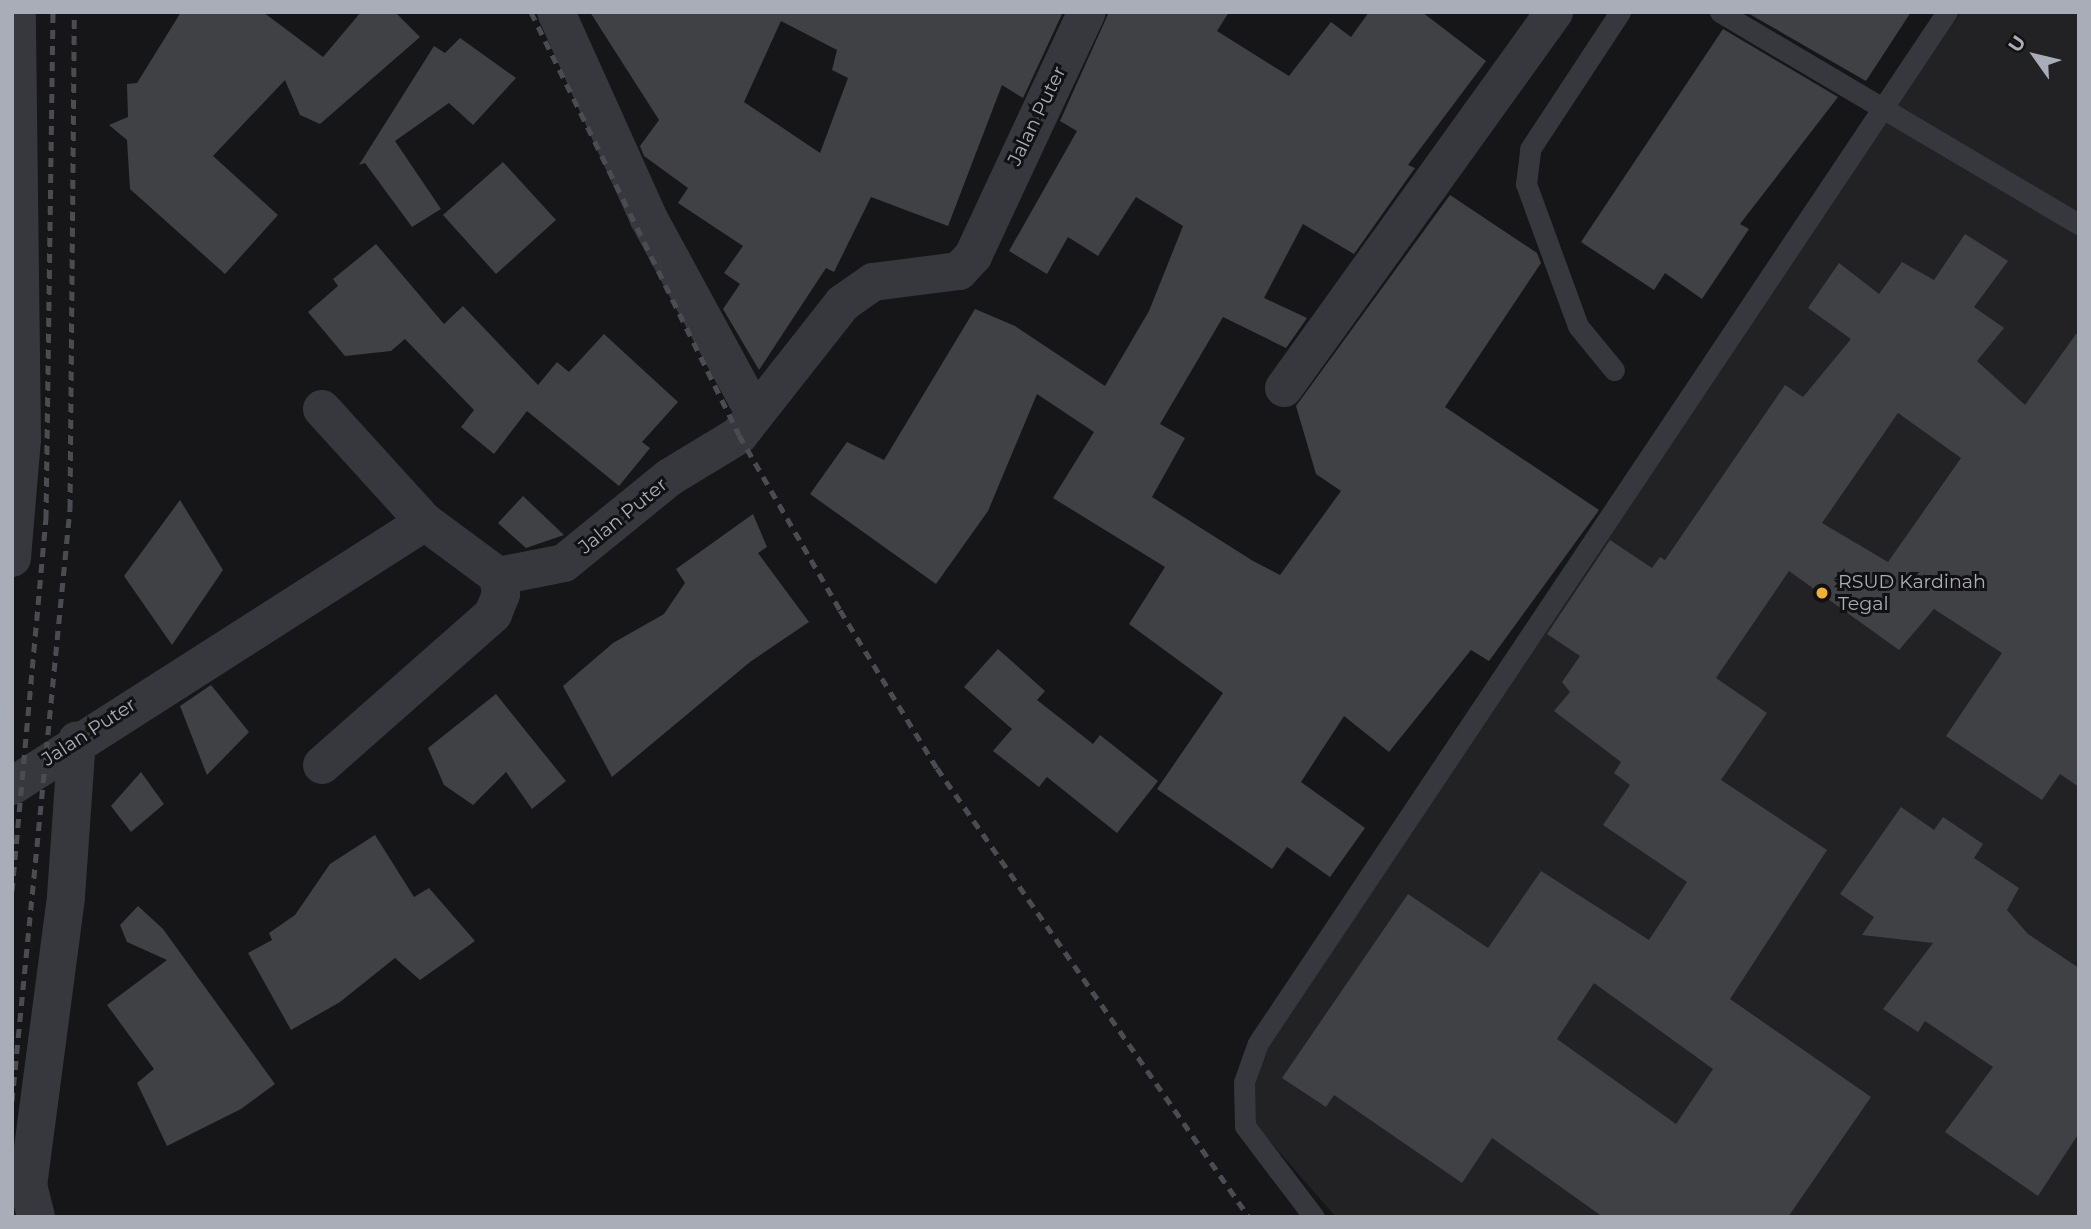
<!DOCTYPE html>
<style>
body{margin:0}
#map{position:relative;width:2091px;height:1229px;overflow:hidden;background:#161618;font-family:Montserrat,sans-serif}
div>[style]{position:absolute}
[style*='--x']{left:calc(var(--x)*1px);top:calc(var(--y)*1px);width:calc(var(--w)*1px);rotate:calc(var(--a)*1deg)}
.built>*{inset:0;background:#222225}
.building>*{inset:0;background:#404145}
.lane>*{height:21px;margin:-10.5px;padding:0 10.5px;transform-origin:10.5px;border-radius:10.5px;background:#37383d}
.street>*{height:38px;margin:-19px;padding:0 19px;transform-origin:19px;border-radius:19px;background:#37383d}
.rail>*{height:5px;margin-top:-2.5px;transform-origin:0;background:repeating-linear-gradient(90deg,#4a4c52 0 9px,transparent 0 16px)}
.dots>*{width:19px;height:19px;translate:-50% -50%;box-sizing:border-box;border:4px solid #111113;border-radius:50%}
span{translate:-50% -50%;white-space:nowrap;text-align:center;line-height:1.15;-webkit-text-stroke:6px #111113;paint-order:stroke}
.street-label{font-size:19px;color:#a8adb8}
.poi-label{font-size:19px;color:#a8adb8}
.left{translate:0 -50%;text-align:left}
.frame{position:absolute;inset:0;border:14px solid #a8adb8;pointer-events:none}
.north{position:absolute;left:2000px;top:21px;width:70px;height:70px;-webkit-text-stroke:5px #111113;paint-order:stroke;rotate:304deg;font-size:19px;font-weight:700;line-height:28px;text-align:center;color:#a8adb8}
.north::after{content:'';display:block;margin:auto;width:24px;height:32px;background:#a8adb8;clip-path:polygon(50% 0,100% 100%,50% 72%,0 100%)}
</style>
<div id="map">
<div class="built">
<div style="clip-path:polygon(1961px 12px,2079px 12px,2079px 1217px,1336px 1217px,1245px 1113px,1260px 1042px)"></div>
</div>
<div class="building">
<div style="clip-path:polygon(181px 12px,263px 12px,323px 57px,361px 12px,395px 12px,420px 37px,320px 124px,300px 115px,285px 80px,213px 156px,278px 215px,225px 274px,130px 189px,127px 140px,109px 125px,128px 117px,127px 84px,137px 83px)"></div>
<div style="clip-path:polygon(evenodd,590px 12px,1063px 12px,1023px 98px,1002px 85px,948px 226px,871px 197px,834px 272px,826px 268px,759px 370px,723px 309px,740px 284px,724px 273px,743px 246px,678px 203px,688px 188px,644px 156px,640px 146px,659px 120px,590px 12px,781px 21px,837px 50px,832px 70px,848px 78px,820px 153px,744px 102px,781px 21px)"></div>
<div style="clip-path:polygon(1109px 12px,1229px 12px,1217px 31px,1289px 76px,1331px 22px,1351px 37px,1369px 12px,1422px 12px,1486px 61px,1408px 165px,1415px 168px,1354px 254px,1303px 224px,1264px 298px,1307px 318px,1286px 348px,1223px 317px,1160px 424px,1185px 438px,1152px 497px,1253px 561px,1280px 575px,1341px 491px,1316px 474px,1296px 406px,1450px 195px,1537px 253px,1541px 263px,1445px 407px,1599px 510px,1489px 661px,1471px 650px,1389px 752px,1344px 716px,1301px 782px,1365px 828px,1330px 877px,1287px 847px,1272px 869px,1157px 789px,1223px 693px,1129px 624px,1165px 567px,1053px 498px,1094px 432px,1037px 394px,988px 511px,936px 584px,810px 494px,847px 442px,884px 460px,975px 309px,1015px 326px,1105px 386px,1149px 311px,1183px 226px,1136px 197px,1098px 256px,1068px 237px,1047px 274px,1009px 251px,1077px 131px,1060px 121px)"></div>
<div style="clip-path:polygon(1746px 12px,1911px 12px,1866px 81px)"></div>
<div style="clip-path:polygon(1723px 29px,1838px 97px,1740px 224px,1749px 229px,1702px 299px,1665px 273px,1654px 290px,1581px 242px)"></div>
<div style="clip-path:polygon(460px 38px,516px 78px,473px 125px,449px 103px,395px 141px,441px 209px,412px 227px,365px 163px,359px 165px,434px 46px,445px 53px)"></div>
<div style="clip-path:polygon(503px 162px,556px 220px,496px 274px,443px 215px)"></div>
<div style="clip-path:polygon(evenodd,1965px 234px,2008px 261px,1974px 307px,2004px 328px,1977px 361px,2025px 405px,2079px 330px,2079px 787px,2060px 774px,2042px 800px,1946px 736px,2002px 653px,1934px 609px,1899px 650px,1789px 571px,1716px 678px,1767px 713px,1721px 780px,1827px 850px,1730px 999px,1871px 1097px,1788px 1217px,1603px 1217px,1492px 1138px,1462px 1183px,1334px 1095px,1326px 1107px,1282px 1078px,1408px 894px,1488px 948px,1541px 871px,1649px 940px,1687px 882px,1603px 825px,1630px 785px,1614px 773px,1621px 762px,1554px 711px,1570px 692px,1562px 682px,1580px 656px,1547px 634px,1610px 540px,1652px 568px,1660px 557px,1665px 560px,1785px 385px,1803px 397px,1851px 339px,1808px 308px,1839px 263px,1879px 294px,1902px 262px,1934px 280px,1965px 234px,1898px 413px,1961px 458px,1888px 562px,1822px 523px,1898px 413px,1965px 234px,1594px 983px,1713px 1069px,1676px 1124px,1557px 1039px,1594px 983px)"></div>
<div style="clip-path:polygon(376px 244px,444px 324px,463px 306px,538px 385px,557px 362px,569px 372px,604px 334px,678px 402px,642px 442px,650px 448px,619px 486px,527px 411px,494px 454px,461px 427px,474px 410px,405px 339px,391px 351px,345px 356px,308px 312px,338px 286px,333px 279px)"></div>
<div style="clip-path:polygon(523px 496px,564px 535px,526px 548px,498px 523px)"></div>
<div style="clip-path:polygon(180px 500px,223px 570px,172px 645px,124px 576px)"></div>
<div style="clip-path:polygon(753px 514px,767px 547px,758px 553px,809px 622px,750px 662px,612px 777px,563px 686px,613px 643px,664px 614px,685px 583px,676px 569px)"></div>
<div style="clip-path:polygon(998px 649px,1045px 691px,1037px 700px,1093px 744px,1100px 735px,1158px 781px,1117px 833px,1047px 777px,1039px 787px,993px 751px,1012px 729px,964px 687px)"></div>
<div style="clip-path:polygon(211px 685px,249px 732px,207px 775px,180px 706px)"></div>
<div style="clip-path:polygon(496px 694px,566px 781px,532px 809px,506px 772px,473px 805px,444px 785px,428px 748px)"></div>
<div style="clip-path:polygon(141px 772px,164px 804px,131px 832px,111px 806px)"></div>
<div style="clip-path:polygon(1901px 807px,1934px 830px,1943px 817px,1983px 844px,1974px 858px,2019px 888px,2007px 910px,2028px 934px,2079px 968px,2079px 1133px,2038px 1196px,1945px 1132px,1993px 1067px,1925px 1021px,1918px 1032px,1883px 1009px,1933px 943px,1862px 935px,1874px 917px,1840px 894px)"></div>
<div style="clip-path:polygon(375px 835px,414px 897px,429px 888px,475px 941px,420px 980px,395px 958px,340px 1002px,291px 1030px,248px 953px,272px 940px,269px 933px,295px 915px,330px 864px)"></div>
<div style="clip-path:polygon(138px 906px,163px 929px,275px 1084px,241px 1109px,167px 1146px,137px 1083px,154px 1069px,107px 1005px,167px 960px,127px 942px,120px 925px)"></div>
</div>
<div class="lane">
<div style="--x:1720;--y:12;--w:417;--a:30.6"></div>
<div style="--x:1614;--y:370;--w:57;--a:-129.3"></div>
<div style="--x:1578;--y:326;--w:151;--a:-110.1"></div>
<div style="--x:1526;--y:184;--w:35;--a:-83"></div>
<div style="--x:1530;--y:149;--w:164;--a:-56.7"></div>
<div style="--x:1314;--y:1217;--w:114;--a:-127.2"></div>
<div style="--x:1245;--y:1126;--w:44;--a:-91.3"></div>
<div style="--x:1244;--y:1082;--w:41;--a:-70.3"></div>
<div style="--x:1258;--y:1043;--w:1240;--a:-56.25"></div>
</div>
<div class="street">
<div style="--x:556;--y:12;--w:225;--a:65.8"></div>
<div style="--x:648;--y:217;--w:222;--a:61.5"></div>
<div style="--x:1284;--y:388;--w:463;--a:-54.3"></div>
<div style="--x:322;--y:409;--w:153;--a:47.7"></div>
<div style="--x:12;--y:558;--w:119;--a:-85.2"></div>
<div style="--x:22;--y:439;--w:427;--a:-90.7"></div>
<div style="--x:322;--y:765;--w:228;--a:-41.4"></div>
<div style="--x:493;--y:614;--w:22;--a:-68"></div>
<div style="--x:501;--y:594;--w:18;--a:-99"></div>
<div style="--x:12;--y:786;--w:490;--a:-32.6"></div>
<div style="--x:425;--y:522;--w:91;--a:36.5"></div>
<div style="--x:498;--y:576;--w:67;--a:-11.1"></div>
<div style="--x:564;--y:563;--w:136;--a:-39.1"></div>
<div style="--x:670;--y:477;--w:81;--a:-31.3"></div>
<div style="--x:739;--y:435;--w:168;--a:-51.8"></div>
<div style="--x:843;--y:303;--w:37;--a:-35"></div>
<div style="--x:873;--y:282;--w:87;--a:-7.3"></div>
<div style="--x:959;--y:271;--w:21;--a:-47"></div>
<div style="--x:973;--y:256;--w:269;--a:-65"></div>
<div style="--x:36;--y:1217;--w:32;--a:-104"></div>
<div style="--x:28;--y:1186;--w:292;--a:-82.5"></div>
<div style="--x:66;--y:896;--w:156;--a:-86"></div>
</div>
<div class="rail">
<div style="--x:531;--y:12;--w:471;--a:63.8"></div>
<div style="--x:739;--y:435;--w:202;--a:60"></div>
<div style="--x:840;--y:610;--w:185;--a:58.5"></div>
<div style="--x:937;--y:768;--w:547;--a:55.21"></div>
<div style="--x:12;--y:891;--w:375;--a:-84.8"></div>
<div style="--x:46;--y:518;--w:506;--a:-89.21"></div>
<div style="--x:12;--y:1101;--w:596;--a:-84.41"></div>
<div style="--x:70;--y:508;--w:496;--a:-89.5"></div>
</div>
<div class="dots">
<div style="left:1822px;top:593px;background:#f2b134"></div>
</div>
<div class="street-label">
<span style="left:1037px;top:116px;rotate:-64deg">Jalan Puter</span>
<span style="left:623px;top:516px;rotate:-39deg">Jalan Puter</span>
<span style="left:89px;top:732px;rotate:-33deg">Jalan Puter</span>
</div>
<div class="poi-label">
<span class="left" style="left:1838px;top:593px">RSUD Kardinah<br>Tegal</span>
</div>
<div class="frame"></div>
<div class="north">U</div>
</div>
